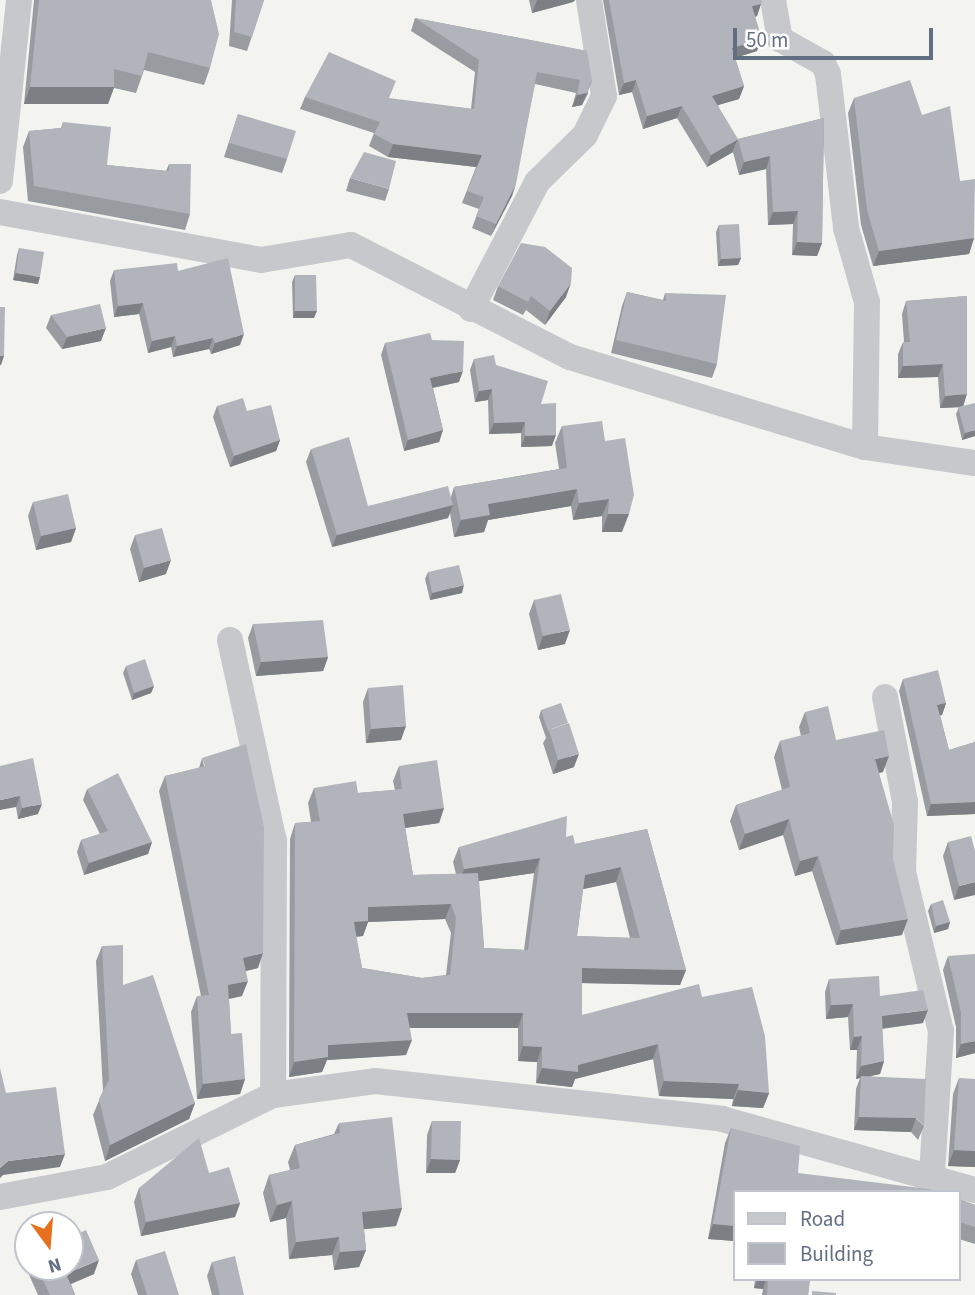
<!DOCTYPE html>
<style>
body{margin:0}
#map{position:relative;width:975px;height:1295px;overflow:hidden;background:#f3f4ef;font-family:"Source Sans 3",sans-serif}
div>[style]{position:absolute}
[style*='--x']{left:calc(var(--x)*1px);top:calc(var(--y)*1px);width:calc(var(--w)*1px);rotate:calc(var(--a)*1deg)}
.minor>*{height:26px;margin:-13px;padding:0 13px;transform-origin:13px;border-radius:13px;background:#c6c8cc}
.wall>*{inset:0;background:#989ca1}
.shaded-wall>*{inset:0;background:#7c7f83}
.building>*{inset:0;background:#b1b5bb}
span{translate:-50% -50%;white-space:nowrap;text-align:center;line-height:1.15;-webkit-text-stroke:7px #fff;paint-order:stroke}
.legend{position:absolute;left:733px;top:1190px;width:228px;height:91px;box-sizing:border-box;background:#fff;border:2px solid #c0c5cd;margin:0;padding:9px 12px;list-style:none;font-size:21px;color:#626e81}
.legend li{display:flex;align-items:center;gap:14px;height:35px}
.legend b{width:35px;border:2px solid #c0c5cd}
.north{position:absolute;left:14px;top:1211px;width:70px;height:70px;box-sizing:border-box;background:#fff;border:2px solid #c0c5cd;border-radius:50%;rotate:164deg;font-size:19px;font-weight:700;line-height:28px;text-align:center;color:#626e81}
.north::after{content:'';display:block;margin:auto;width:24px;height:32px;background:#e6701d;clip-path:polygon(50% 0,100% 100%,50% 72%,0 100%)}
.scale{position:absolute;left:733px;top:28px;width:200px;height:32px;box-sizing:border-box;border:4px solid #626e81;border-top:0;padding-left:9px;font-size:21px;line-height:24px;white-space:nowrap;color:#626e81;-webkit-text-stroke:5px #fff;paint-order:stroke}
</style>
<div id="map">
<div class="minor">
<div style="--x:773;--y:0;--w:40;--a:80"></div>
<div style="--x:780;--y:39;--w:49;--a:29.2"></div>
<div style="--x:823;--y:63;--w:12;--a:66"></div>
<div style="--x:828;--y:74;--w:155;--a:83.3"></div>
<div style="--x:846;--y:228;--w:77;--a:74.2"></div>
<div style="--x:867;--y:302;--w:145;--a:90.8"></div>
<div style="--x:0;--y:181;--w:182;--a:-84"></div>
<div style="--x:0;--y:212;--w:265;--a:10.4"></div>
<div style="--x:261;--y:260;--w:91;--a:-9.5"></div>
<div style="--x:351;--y:245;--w:246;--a:27.1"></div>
<div style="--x:570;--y:357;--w:308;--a:17"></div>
<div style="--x:865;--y:447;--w:111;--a:8.3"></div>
<div style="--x:471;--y:309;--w:143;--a:-62.5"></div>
<div style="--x:537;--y:182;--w:67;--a:-44.4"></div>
<div style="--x:585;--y:135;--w:43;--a:-64"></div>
<div style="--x:604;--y:96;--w:97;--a:-98.9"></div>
<div style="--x:230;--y:640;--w:206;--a:77.7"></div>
<div style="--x:274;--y:841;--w:254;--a:90.2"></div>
<div style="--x:885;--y:697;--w:107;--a:79.2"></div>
<div style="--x:905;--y:802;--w:70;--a:91.6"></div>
<div style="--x:903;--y:872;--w:163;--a:76.6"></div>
<div style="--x:941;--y:1031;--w:145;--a:93.6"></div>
<div style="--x:0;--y:1197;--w:109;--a:-10.6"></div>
<div style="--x:107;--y:1177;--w:185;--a:-26.3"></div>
<div style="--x:273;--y:1095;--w:103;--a:-7.8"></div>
<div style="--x:375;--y:1081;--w:349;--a:6.2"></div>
<div style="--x:722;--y:1119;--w:263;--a:15.7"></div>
</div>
<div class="wall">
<div style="clip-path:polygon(34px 0,211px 0,210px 68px,204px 85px,144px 70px,136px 93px,114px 88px,108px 104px,24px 104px)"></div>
<div style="clip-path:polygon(232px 0,264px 0,247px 51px,229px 46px)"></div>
<div style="clip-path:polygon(529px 0,575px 0,573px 2px,532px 13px)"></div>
<div style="clip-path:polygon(603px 0,762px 0,757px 16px,755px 17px,757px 51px,735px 58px,744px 86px,739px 99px,718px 105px,733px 152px,707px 167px,677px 118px,643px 129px,632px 92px,619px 95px)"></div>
<div style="clip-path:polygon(415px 18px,587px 51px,588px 94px,582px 105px,572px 107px,576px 93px,535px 84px,512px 196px,491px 236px,472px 228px,479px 209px,462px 203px,476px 167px,388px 157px,369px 146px,374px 133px,300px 109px,305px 97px,389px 99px,471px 109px,475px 72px,411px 31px)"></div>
<div style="clip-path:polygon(854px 98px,922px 115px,960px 181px,974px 238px,969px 254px,873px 266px,861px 225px,848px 113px)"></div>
<div style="clip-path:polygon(238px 114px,287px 159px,282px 173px,224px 157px)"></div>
<div style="clip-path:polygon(824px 118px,822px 243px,817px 256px,792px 255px,793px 224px,768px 225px,766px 169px,739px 175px,733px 152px,738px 139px)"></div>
<div style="clip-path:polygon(63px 122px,107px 165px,166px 171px,169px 164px,190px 214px,185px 230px,28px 201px,23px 147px,29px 131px,61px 128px)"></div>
<div style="clip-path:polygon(350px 178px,389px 189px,385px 201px,346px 191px)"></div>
<div style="clip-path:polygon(719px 225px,741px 258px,738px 265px,718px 266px,716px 232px)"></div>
<div style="clip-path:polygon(19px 248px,38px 284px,13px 280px,17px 255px)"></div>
<div style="clip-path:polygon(114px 270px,178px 271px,240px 345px,211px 354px,209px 349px,173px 357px,171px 347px,148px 353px,139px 314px,114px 317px,110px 281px)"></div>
<div style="clip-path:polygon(295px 275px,314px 318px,293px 318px,292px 282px)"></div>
<div style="clip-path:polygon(498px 286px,566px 297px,545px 325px,526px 310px,523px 315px,493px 300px)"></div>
<div style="clip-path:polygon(627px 292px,663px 300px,665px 293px,717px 364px,712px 378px,611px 353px,622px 306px)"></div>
<div style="clip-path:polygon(967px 296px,963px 406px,975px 436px,962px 440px,956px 414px,959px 407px,940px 408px,938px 377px,898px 378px,898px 354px,903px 342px,904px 342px,902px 314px,906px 301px)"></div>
<div style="clip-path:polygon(51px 315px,101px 341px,62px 349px,46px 328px)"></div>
<div style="clip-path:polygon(432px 340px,459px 382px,433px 388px,443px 430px,439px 442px,404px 451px,381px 355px,385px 343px)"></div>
<div style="clip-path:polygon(474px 359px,496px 365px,541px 404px,552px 446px,521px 447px,521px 433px,489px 434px,488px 400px,475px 402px,470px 370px)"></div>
<div style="clip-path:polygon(217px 406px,247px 411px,280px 440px,276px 451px,230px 467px,213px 417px)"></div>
<div style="clip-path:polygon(562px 426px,605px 441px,622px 532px,602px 532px,602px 516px,573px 520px,571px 506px,488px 520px,484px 532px,454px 537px,450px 513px,448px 518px,332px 547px,306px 462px,311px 449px,368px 506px,451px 497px,454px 487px,559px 469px,555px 443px)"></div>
<div style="clip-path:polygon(33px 502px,76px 528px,71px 542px,36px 550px,28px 516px)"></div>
<div style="clip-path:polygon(135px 535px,166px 574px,139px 582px,130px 549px)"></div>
<div style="clip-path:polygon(428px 572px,462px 593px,430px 600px,425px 579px)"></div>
<div style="clip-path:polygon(534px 600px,565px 644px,538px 650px,529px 614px)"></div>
<div style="clip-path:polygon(253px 624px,328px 657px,323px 671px,256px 676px,248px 638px)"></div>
<div style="clip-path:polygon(126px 666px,154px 686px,151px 693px,132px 700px,123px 673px)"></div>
<div style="clip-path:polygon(903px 679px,946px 703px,942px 715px,940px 715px,949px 750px,975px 742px,975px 814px,927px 816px,899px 691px)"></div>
<div style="clip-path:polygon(368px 688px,401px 740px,366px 743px,363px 702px)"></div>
<div style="clip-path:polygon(541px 710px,574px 767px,553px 774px,543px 743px,546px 738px,539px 717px)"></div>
<div style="clip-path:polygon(805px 712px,836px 740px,883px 772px,879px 773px,893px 860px,902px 935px,836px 945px,812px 871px,795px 876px,783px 835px,739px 850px,730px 821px,736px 805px,782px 790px,774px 757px,780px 741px,801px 736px,799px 727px)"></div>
<div style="clip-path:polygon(202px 758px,258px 968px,246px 971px,242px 996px,229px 999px,231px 1034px,245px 1079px,240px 1094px,197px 1099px,191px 1012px,197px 996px,201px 996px,159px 791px,165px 776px,199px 768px)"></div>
<div style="clip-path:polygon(0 766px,38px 814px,18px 819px,16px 807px)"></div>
<div style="clip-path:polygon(evenodd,399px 766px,444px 808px,439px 823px,405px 828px,413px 875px,456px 874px,453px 862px,459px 847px,566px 837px,575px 844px,647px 829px,686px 970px,680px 985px,582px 983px,582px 1015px,702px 997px,769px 1093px,763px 1108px,732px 1106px,733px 1099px,659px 1096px,653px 1059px,575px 1079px,572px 1087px,536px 1083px,537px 1062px,518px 1061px,518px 1028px,410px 1028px,406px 1055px,327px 1060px,322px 1072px,289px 1077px,290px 839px,295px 823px,311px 822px,308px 803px,314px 788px,358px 793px,395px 790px,393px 781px,399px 766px,534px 873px,524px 950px,484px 948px,479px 881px,534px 873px,399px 766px,616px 882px,630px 938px,577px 936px,583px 889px,616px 882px,399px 766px,445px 919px,451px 933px,446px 975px,422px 978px,362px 968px,356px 937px,363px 936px,368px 922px,445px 919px)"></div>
<div style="clip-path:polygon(87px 789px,152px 842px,148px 854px,84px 875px,77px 852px,81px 840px,100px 834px,83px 800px)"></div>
<div style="clip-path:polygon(948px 842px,975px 851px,954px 900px,943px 856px)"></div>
<div style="clip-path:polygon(931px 904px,950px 922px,948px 929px,934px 933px,928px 911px)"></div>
<div style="clip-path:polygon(102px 946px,123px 985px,195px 1103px,189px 1119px,105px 1161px,93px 1115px,103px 1091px,96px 961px)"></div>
<div style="clip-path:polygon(948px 956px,975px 1053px,956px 1058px,956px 1027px,943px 970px)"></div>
<div style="clip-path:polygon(829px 979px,880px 996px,923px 1023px,882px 1029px,884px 1061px,880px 1074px,871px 1076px,924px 1126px,918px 1140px,911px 1132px,854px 1130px,856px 1089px,860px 1078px,856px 1079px,857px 1050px,850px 1050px,848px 1017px,826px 1019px,825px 992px)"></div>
<div style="clip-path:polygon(959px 1078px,975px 1167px,948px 1166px,953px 1094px)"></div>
<div style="clip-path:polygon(432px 1121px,460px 1160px,455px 1173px,426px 1173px,427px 1135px)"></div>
<div style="clip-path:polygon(339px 1123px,402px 1208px,396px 1226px,364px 1229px,366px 1250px,359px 1267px,334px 1270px,332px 1255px,289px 1259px,286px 1218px,270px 1222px,263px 1193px,269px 1175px,290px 1170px,288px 1162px,295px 1145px,334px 1134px)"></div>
<div style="clip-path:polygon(731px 1128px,798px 1173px,735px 1192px,735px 1241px,708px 1239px,725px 1143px)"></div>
<div style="clip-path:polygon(209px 1173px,240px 1203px,235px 1217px,141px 1236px,134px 1202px,139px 1188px)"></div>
<div style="clip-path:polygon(959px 1199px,975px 1205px,975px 1244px,959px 1239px)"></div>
<div style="clip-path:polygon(136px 1260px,179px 1295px,138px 1295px,131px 1274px)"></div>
<div style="clip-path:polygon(212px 1262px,244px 1295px,212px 1295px,207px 1276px)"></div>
<div style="clip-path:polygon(28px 1263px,28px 1267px,70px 1267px,94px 1274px,71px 1284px,75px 1295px,38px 1295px,26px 1268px)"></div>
<div style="clip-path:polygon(755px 1279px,810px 1279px,808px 1295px,762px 1295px,763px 1289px,754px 1288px)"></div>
</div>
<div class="shaded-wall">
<div style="clip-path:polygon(537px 0,575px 0,573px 2px,532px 13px)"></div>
<div style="clip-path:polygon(761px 4px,757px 16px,747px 19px,752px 6px)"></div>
<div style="clip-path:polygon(762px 39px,757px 51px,728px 60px,732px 48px)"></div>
<div style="clip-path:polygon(636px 80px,632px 92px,619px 95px,624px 83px)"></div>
<div style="clip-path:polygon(592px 81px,582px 105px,572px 107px,577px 95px)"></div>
<div style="clip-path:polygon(744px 86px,739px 99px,708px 108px,712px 96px)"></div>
<div style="clip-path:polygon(30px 87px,114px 87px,108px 104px,24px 104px)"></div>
<div style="clip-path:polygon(682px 106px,677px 118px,643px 129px,647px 116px)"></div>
<div style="clip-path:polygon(738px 139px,733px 152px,707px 167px,711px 155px)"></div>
<div style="clip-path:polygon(393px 144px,482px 155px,477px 167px,388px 157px)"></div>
<div style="clip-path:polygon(770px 156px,766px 169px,739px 175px,744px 162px)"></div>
<div style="clip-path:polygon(516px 184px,512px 196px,491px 236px,496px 224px)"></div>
<div style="clip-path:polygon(798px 211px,793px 224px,768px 225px,773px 212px)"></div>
<div style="clip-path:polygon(974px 238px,969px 254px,873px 266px,879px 251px)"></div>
<div style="clip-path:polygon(797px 242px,822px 243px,817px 256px,792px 255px)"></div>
<div style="clip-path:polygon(741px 258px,738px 265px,718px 266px,721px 259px)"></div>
<div style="clip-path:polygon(16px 273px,40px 277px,38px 284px,13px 280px)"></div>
<div style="clip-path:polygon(571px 283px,566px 297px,545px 325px,550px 311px)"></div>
<div style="clip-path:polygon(143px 303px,139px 314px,114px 317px,118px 306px)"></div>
<div style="clip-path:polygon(295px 311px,317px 311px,314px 318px,293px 318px)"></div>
<div style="clip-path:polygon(106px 328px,101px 341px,62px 349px,67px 337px)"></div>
<div style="clip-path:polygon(244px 334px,240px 345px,211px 354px,215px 343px)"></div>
<div style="clip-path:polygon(175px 336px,171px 347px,148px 353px,152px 341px)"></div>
<div style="clip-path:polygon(213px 338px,209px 349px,173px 357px,177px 346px)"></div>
<div style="clip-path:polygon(0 356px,4px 356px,1px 365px,0 365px)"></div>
<div style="clip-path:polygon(943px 364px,938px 377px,898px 378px,903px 366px)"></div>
<div style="clip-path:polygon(463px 371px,459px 382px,426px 389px,430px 378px)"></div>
<div style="clip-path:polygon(492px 389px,488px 400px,475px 402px,479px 391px)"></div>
<div style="clip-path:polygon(967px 394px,963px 407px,940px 408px,945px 396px)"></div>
<div style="clip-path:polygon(525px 422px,521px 433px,489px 434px,494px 423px)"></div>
<div style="clip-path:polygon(443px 430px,439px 442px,404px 451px,408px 440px)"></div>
<div style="clip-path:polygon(975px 430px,975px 436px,962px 440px,965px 433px)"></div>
<div style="clip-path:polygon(556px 435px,552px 446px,521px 447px,525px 436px)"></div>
<div style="clip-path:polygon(280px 440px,276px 451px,230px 467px,234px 456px)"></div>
<div style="clip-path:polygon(577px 489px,571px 506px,488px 520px,484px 532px,454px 537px,461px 520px,488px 504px)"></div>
<div style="clip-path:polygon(609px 499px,602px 516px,573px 520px,579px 503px)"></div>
<div style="clip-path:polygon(453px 505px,448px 518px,332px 547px,337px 535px)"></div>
<div style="clip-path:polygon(608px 514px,629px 514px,622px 532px,602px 532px)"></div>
<div style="clip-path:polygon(76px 528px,71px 542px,36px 550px,41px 536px)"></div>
<div style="clip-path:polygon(171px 560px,166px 574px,139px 582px,144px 568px)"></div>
<div style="clip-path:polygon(464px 585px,462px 593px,430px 600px,432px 593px)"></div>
<div style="clip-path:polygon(570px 630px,565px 644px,538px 650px,543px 636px)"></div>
<div style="clip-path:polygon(328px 657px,323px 671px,256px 676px,261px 662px)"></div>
<div style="clip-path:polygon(154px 686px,151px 693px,132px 700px,134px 693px)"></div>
<div style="clip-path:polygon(946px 703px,942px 715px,933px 717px,937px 705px)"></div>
<div style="clip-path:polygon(406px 726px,401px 740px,366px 743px,371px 729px)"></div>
<div style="clip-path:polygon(579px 754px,574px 767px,553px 774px,558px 760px)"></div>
<div style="clip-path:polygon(889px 756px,883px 772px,869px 775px,875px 759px)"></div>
<div style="clip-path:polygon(20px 796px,16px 807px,0 810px,0 800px)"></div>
<div style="clip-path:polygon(975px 802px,975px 814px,927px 816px,931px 804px)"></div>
<div style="clip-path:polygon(42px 804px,38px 814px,18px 819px,22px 808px)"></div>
<div style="clip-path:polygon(444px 808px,439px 823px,398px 829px,403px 814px)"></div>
<div style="clip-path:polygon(789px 819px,783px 835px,739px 850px,745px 834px)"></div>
<div style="clip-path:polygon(152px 842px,148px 854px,84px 875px,89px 863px)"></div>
<div style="clip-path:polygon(818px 856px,812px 871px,795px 876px,800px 861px)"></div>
<div style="clip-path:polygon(540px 858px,534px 873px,459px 884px,464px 869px)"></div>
<div style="clip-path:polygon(621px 867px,616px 882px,579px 890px,585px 875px)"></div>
<div style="clip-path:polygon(975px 882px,975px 895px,954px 900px,959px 886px)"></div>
<div style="clip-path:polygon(451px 904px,445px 919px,368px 922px,363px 936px,348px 937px,354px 922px,368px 907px)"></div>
<div style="clip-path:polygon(908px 919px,902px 935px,836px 945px,841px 930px)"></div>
<div style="clip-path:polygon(950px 922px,948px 929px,934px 933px,936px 926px)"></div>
<div style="clip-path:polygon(263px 953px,258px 968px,237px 973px,243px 958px)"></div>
<div style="clip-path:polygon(582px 968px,686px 970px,680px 985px,577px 983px)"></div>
<div style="clip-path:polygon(248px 981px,242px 996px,223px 1000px,228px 985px)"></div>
<div style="clip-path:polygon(853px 1004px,848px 1017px,826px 1019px,831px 1005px)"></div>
<div style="clip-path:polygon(928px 1010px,923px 1023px,877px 1029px,882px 1016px)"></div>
<div style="clip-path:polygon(407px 1013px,523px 1013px,518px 1028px,402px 1028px)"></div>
<div style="clip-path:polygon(862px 1036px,857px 1050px,850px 1050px,854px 1037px)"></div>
<div style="clip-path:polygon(412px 1040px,406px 1055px,327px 1060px,322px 1072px,289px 1077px,294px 1062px,328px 1045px)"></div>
<div style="clip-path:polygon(975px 1041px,975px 1053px,956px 1058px,961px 1044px)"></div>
<div style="clip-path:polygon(658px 1044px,653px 1059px,575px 1079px,572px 1087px,536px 1083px,542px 1068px,578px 1065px)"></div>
<div style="clip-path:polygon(523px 1046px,542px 1047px,537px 1062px,518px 1061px)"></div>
<div style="clip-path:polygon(884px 1061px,880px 1074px,861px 1078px,861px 1076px,860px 1078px,856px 1079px,861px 1066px)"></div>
<div style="clip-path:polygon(245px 1079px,240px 1094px,197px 1099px,203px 1084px)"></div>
<div style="clip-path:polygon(664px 1081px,739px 1084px,733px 1099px,659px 1096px)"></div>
<div style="clip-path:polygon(738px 1090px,769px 1093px,763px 1108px,732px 1106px)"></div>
<div style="clip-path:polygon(195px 1103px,189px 1119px,105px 1161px,110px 1145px)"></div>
<div style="clip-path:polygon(859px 1117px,916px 1118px,911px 1132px,854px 1130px)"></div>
<div style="clip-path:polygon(954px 1150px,975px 1151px,975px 1167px,948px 1166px)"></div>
<div style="clip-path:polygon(65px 1154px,60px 1167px,3px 1175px,0 1178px,0 1168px,8px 1161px)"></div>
<div style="clip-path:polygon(431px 1159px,460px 1160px,455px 1173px,426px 1173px)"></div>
<div style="clip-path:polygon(292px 1201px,286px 1218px,270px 1222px,277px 1205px)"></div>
<div style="clip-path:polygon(240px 1203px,235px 1217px,141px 1236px,146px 1222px)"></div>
<div style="clip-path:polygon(402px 1208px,396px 1226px,356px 1230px,362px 1212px)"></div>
<div style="clip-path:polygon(713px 1224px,735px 1226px,735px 1241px,708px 1239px)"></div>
<div style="clip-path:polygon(339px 1237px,332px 1255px,289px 1259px,296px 1242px)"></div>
<div style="clip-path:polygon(366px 1250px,359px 1267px,334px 1270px,340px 1252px)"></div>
<div style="clip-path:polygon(99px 1260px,94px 1274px,61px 1288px,66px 1274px)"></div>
<div style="clip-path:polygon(758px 1279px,766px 1279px,763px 1289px,754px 1288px)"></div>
</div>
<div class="building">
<div style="clip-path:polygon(39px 0,211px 0,219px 34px,210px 68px,148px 52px,142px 76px,114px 69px,114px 87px,30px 87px)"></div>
<div style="clip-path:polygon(236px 0,264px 0,252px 37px,234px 32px)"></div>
<div style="clip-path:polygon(609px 0,762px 0,761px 4px,752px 6px,762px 39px,732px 48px,744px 86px,712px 96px,738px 139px,711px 155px,682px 106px,647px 116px,636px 80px,624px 83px)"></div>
<div style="clip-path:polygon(415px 18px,587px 51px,592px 81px,587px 93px,577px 95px,580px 80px,537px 72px,516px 184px,496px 224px,476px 216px,484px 197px,467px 191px,482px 155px,393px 144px,374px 134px,380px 122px,305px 97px,329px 52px,396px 81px,389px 98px,474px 109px,479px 60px)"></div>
<div style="clip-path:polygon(910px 80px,922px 115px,950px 106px,960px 181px,975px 179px,974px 238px,879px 251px,867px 210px,854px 98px)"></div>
<div style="clip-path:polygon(238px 114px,296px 131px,287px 159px,229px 143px)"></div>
<div style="clip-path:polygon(824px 118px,822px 243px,797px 242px,798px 211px,773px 212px,770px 156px,744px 162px,738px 139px)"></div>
<div style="clip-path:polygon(63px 122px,111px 127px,107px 165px,169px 171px,169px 164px,191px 164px,190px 214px,34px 186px,29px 131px,62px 128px)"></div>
<div style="clip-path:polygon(364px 152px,396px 161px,389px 189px,350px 178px)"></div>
<div style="clip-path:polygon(739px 224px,741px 258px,721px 259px,719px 225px)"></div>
<div style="clip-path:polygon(521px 243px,545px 247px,572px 268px,571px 283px,550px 311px,531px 296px,528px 302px,498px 286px)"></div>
<div style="clip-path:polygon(19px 248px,44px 252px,40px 277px,16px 273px)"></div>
<div style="clip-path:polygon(228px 258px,244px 334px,215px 343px,213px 338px,177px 346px,175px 336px,152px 341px,143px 303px,118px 306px,114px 270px,177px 263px,178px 271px)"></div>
<div style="clip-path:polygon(295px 275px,316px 275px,317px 311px,295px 311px)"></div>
<div style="clip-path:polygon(627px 292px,666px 301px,665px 293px,726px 295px,717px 364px,616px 340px)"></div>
<div style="clip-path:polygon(967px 296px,967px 394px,945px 396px,943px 364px,903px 366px,903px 342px,910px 342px,906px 301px)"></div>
<div style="clip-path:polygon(100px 304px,106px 328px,67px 337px,51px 315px)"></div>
<div style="clip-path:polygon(0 307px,5px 307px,4px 356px,0 356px)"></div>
<div style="clip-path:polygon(430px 333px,432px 340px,464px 341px,463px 371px,430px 378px,443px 430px,408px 440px,385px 343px)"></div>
<div style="clip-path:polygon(494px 355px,496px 365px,548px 381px,541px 404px,556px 403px,556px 435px,525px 436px,525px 422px,494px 423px,492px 389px,479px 391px,474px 359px)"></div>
<div style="clip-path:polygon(243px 398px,247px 411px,271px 405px,280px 440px,234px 456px,217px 406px)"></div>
<div style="clip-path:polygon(975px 403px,975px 430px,965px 433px,958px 407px)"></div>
<div style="clip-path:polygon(602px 421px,605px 441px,625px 438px,634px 495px,629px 514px,608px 514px,609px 499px,579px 503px,577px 489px,488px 504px,490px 515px,461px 520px,454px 487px,567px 468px,562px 426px)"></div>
<div style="clip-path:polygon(349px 437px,368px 506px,448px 486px,453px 505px,337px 535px,311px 449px)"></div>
<div style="clip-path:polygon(68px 494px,76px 528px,41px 536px,33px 502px)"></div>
<div style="clip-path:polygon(162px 528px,171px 560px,144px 568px,135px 535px)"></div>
<div style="clip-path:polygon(459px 565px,464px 585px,432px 593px,428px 572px)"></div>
<div style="clip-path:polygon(561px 594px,570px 630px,543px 636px,534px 600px)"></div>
<div style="clip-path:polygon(323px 620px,328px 657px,261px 662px,253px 624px)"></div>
<div style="clip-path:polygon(145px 659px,154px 686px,134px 693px,126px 666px)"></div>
<div style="clip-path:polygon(938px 670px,946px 703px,937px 705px,949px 750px,975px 742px,975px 802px,931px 804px,903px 679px)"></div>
<div style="clip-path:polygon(403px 685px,406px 726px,371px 729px,368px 688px)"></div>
<div style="clip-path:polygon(561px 703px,568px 723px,549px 730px,548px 731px,541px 710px)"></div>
<div style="clip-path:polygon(828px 706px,836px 740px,884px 730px,889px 756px,875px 759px,894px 825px,893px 860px,908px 919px,841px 930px,818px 856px,800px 861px,789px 819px,745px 834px,736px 805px,790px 787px,780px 741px,810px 733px,805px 712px)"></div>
<div style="clip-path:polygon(569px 723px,579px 754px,558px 760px,549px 730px)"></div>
<div style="clip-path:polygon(246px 744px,264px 827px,263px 953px,243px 958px,248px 981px,228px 985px,231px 1034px,242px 1033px,245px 1079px,203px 1084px,197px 996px,209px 995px,165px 776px,205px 766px,202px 758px)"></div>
<div style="clip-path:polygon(33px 758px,42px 804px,22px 808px,20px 796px,0 800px,0 766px)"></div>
<div style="clip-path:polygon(evenodd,437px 760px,444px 808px,403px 814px,413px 875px,478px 873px,484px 948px,528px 950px,540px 858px,464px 869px,459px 847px,567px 816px,566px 837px,573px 835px,575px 844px,647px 829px,686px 970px,582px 968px,582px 1015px,699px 984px,702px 997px,752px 987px,765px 1036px,769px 1093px,738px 1090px,739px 1084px,664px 1081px,658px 1044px,578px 1065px,578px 1072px,542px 1068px,542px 1047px,523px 1046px,523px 1013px,407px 1013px,412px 1040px,328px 1045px,328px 1057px,294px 1062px,295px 823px,320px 821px,314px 788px,356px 781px,358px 793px,402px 789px,399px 766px,437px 760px,621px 867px,640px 938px,577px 936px,585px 875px,621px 867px,437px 760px,451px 904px,456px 918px,450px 975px,422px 978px,362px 968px,354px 922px,368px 921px,368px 907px,451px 904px)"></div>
<div style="clip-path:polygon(118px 773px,152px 842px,89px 863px,81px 840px,108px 831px,87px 789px)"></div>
<div style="clip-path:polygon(971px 836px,975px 851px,975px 882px,959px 886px,948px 842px)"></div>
<div style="clip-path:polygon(943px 900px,950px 922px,936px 926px,931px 904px)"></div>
<div style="clip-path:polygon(123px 945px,123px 985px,153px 975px,195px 1103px,110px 1145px,99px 1099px,109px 1080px,102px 946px)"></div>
<div style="clip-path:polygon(975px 954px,975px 1041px,961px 1044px,961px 1013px,948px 956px)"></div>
<div style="clip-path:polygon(879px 976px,880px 996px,923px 990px,928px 1010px,882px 1016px,884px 1061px,861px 1066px,862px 1036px,854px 1037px,853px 1004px,831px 1005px,829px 979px)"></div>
<div style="clip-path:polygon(0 1068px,6px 1093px,56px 1087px,65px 1154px,8px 1161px,0 1168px)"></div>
<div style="clip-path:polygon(861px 1076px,926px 1079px,924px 1126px,916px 1118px,859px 1117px)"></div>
<div style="clip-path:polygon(959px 1078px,975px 1079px,975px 1151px,954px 1150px)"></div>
<div style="clip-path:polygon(392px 1117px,402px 1208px,362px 1212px,366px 1250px,340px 1252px,339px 1237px,296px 1242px,292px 1201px,277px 1205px,269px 1175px,300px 1168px,295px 1145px,340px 1133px,339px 1123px)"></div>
<div style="clip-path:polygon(432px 1121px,461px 1121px,460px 1160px,431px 1159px)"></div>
<div style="clip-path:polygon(731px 1128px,800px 1146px,798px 1173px,929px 1189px,937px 1192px,735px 1192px,735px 1226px,713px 1224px)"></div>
<div style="clip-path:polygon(199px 1138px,209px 1173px,229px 1167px,240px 1203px,146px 1222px,139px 1188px)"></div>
<div style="clip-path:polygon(959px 1199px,975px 1205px,975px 1227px,959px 1222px)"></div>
<div style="clip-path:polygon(86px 1230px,99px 1260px,66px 1274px,75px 1294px,73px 1295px,50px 1295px,37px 1267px,70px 1267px,70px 1237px)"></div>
<div style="clip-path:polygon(165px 1251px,179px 1295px,147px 1295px,136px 1260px)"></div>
<div style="clip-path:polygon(235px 1256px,244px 1295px,220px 1295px,212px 1262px)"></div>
<div style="clip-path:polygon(768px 1279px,810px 1279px,808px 1295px,767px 1295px)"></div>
<div style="clip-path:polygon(812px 1291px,836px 1293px,836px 1295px,812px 1295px)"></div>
</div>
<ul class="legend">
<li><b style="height:9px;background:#c6c8cc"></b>Road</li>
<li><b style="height:19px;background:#b1b5bb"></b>Building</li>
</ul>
<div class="north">N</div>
<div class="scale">50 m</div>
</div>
